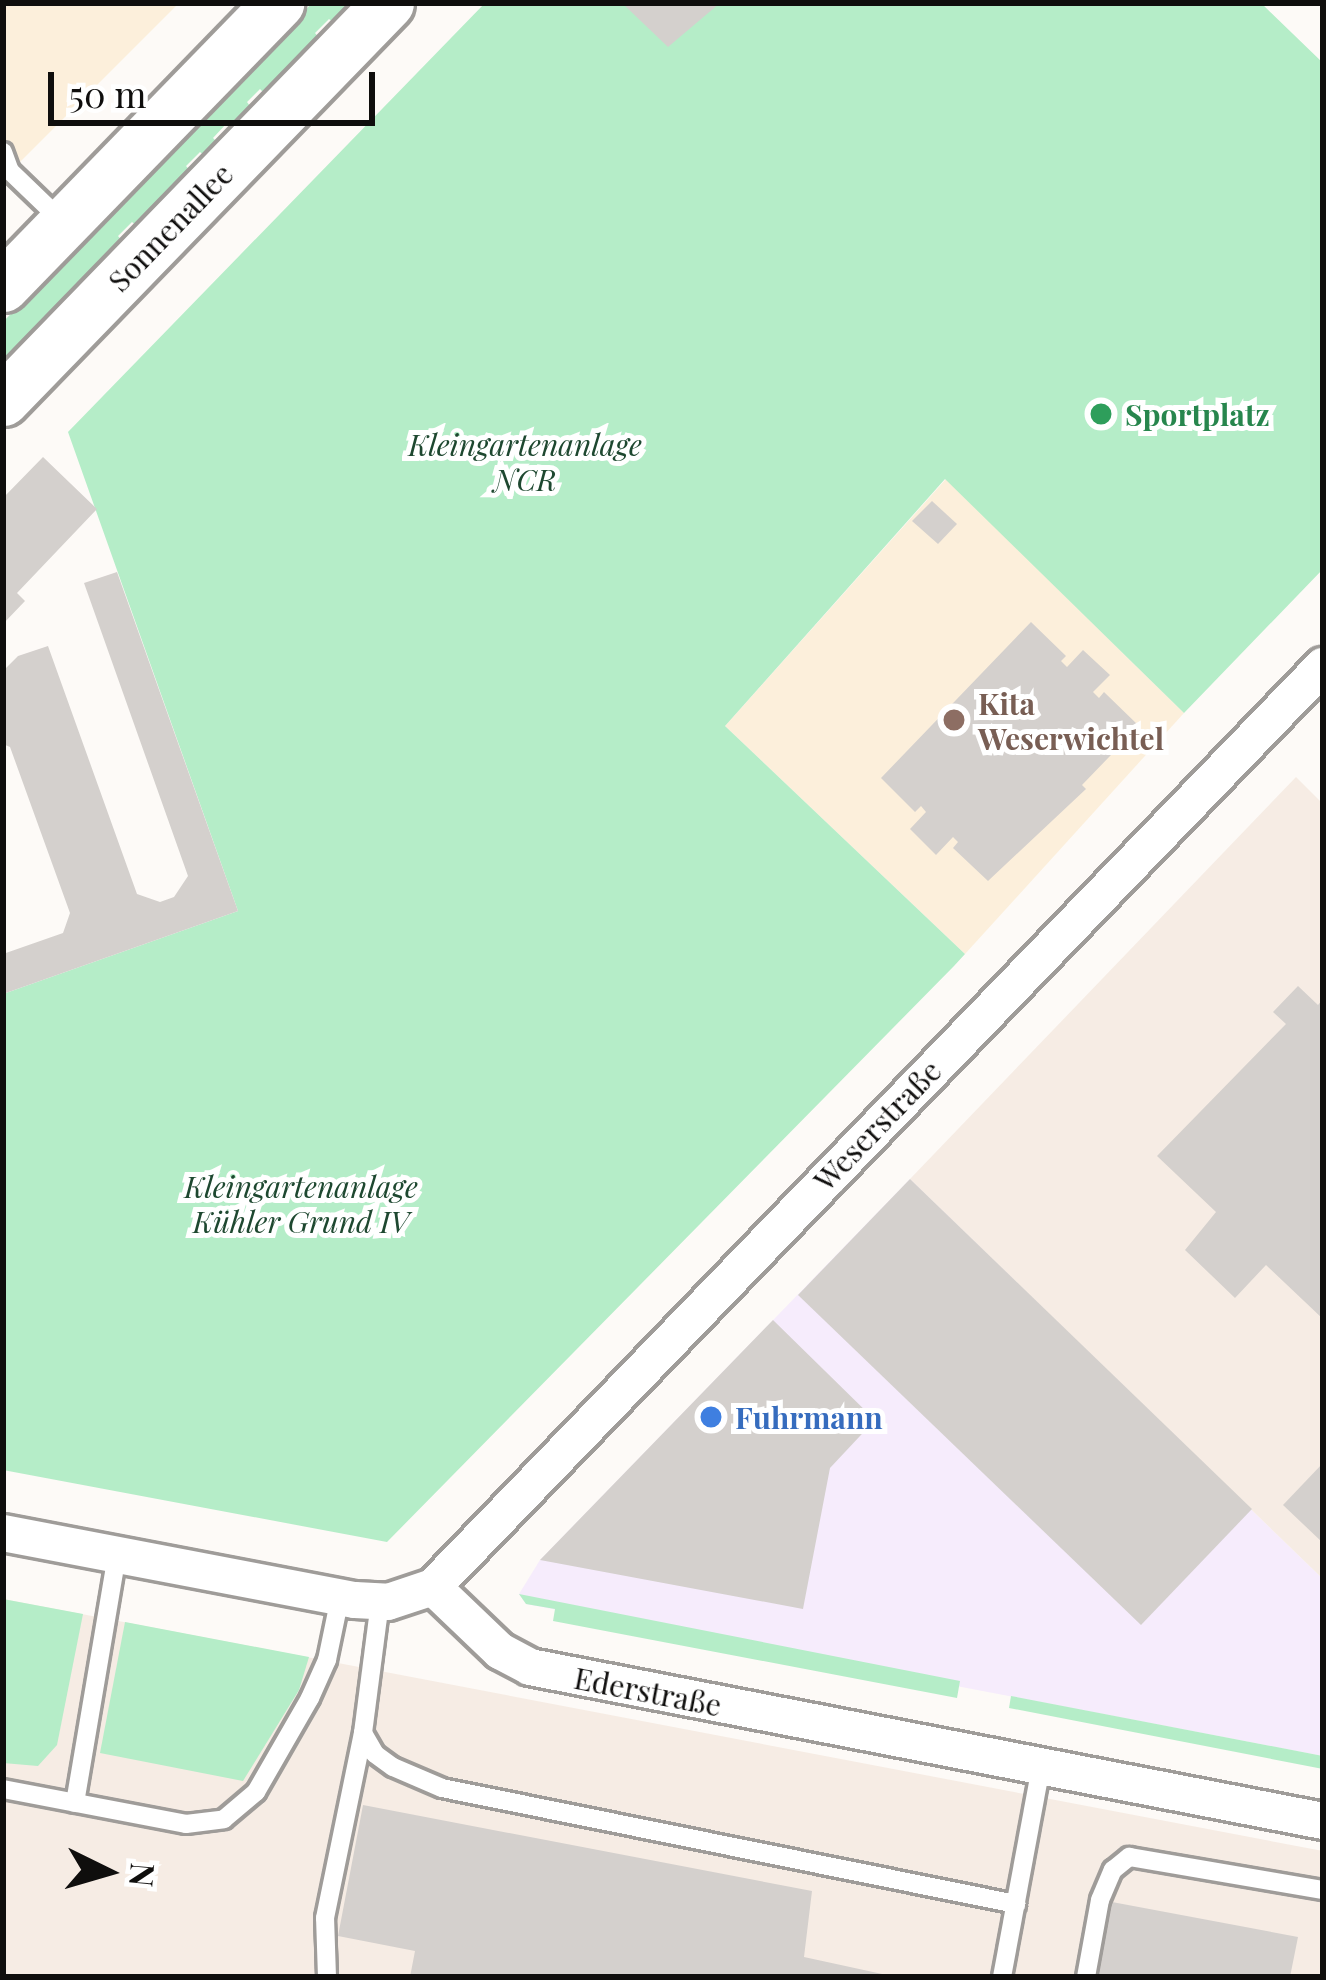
<!DOCTYPE html>
<meta charset="utf-8">
<style>
body{margin:0}
#map{position:relative;width:1326px;height:1980px;overflow:hidden;background:#fdfaf7;font-family:"Playfair Display",serif}
div>[style]{position:absolute}
[style*='--x']{left:calc(var(--x)*1px);top:calc(var(--y)*1px);width:calc(var(--w)*1px);rotate:calc(var(--a)*1deg)}
.commercial>*{inset:0;background:#f6ecfc}
.built>*{inset:0;background:#f6ece4}
.education>*{inset:0;background:#fcefdb}
.green>*{inset:0;background:#b5edc8}
.building>*{inset:0;background:#d4d0cd}
.roads{filter:drop-shadow(3px 0 #9f9c99) drop-shadow(-3px 0 #9f9c99) drop-shadow(0 3px #9f9c99) drop-shadow(0 -3px #9f9c99)}
.service>*{height:18px;margin:-9px;padding:0 9px;transform-origin:9px;border-radius:9px;background:#fff}
.minor>*{height:36px;margin:-18px;padding:0 18px;transform-origin:18px;border-radius:18px;background:#fff}
.secondary>*{height:51px;margin:-25.5px;padding:0 25.5px;transform-origin:25.5px;border-radius:25.5px;background:#fff}
.dots>*{width:33px;height:33px;translate:-50% -50%;box-sizing:border-box;border:6px solid #fff;border-radius:50%}
span{translate:-50% -50%;white-space:nowrap;text-align:center;line-height:1.15;-webkit-text-stroke:10px #fff;paint-order:stroke}
.street-label{font-size:30px;color:#0f0e0d}
.leisure-label{font-size:30px;color:#27864d;font-weight:700}
.left{translate:0 -50%;text-align:left}
.park-label{font-size:30px;color:#1e4830;font-style:italic}
.education-label{font-size:30px;color:#785e54;font-weight:700}
.shop-label{font-size:30px;color:#366cbe;font-weight:700}
.frame{position:absolute;inset:0;border:6px solid #0f0e0d;pointer-events:none}
.north{position:absolute;left:48px;top:1812px;width:120px;height:120px;-webkit-text-stroke:9px #fff;paint-order:stroke;rotate:95deg;font-size:33px;font-weight:700;line-height:48px;text-align:center;color:#0f0e0d}
.north::after{content:'';display:block;margin:auto;width:42px;height:54px;background:#0f0e0d;clip-path:polygon(50% 0,100% 100%,50% 72%,0 100%)}
.scale{position:absolute;left:48px;top:72px;width:327px;height:54px;box-sizing:border-box;border:6px solid #0f0e0d;border-top:0;padding-left:15px;font-size:36px;line-height:42px;white-space:nowrap;color:#0f0e0d;-webkit-text-stroke:9px #fff;paint-order:stroke}
</style>
<div id="map">
<div class="commercial">
<div style="clip-path:polygon(910px 1179px,1323px 1579px,1323px 1756px,526px 1604px,519px 1594px,540px 1560px)"></div>
</div>
<div class="built">
<div style="clip-path:polygon(1296px 777px,1323px 804px,1323px 1579px,910px 1179px)"></div>
<div style="clip-path:polygon(3px 1599px,1323px 1851px,1323px 1977px,3px 1977px)"></div>
</div>
<div class="education">
<div style="clip-path:polygon(3px 3px,179px 3px,3px 179px)"></div>
<div style="clip-path:polygon(946px 479px,1184px 713px,965px 954px,725px 726px)"></div>
</div>
<div class="green">
<div style="clip-path:polygon(312px 3px,357px 3px,336px 25px,329px 19px,315px 33px,321px 40px,267px 96px,260px 89px,247px 102px,253px 110px,234px 129px,227px 123px,213px 138px,220px 145px,207px 158px,200px 152px,186px 166px,192px 173px,139px 228px,132px 222px,118px 236px,124px 243px,3px 368px,3px 322px)"></div>
<div style="clip-path:polygon(485px 3px,1261px 3px,1323px 63px,1323px 569px,1184px 713px,945px 479px,725px 726px,965px 954px,954px 966px,387px 1542px,3px 1470px,3px 994px,238px 911px,68px 432px)"></div>
<div style="clip-path:polygon(519px 1594px,960px 1681px,957px 1698px,553px 1621px,555px 1609px,526px 1604px)"></div>
<div style="clip-path:polygon(3px 1599px,83px 1614px,57px 1745px,38px 1766px,3px 1763px)"></div>
<div style="clip-path:polygon(125px 1622px,309px 1657px,299px 1690px,243px 1781px,100px 1753px)"></div>
<div style="clip-path:polygon(1011px 1696px,1323px 1756px,1323px 1769px,1009px 1708px)"></div>
</div>
<div class="building">
<div style="clip-path:polygon(622px 3px,720px 3px,668px 47px)"></div>
<div style="clip-path:polygon(43px 457px,97px 509px,17px 593px,25px 601px,3px 624px,3px 498px)"></div>
<div style="clip-path:polygon(932px 501px,957px 524px,938px 544px,912px 521px)"></div>
<div style="clip-path:polygon(117px 572px,238px 911px,3px 994px,3px 954px,63px 933px,70px 913px,10px 747px,3px 744px,3px 671px,18px 656px,48px 646px,137px 894px,160px 902px,174px 897px,188px 876px,84px 583px)"></div>
<div style="clip-path:polygon(1031px 622px,1066px 656px,1061px 661px,1067px 667px,1083px 650px,1110px 675px,1093px 692px,1099px 698px,1104px 692px,1139px 726px,1082px 785px,1086px 789px,988px 881px,953px 848px,958px 842px,953px 837px,936px 855px,910px 829px,926px 812px,921px 806px,915px 812px,881px 778px)"></div>
<div style="clip-path:polygon(1298px 986px,1318px 1005px,1323px 999px,1323px 1319px,1266px 1265px,1235px 1298px,1185px 1250px,1216px 1212px,1157px 1156px,1286px 1024px,1273px 1012px)"></div>
<div style="clip-path:polygon(910px 1179px,1252px 1509px,1141px 1625px,798px 1295px)"></div>
<div style="clip-path:polygon(773px 1320px,875px 1420px,830px 1468px,803px 1609px,540px 1560px)"></div>
<div style="clip-path:polygon(1323px 1463px,1323px 1543px,1283px 1505px)"></div>
<div style="clip-path:polygon(363px 1805px,812px 1891px,804px 1957px,896px 1977px,410px 1977px,415px 1951px,338px 1936px)"></div>
<div style="clip-path:polygon(1112px 1902px,1298px 1937px,1290px 1977px,1097px 1977px)"></div>
</div>
<div class="roads">
<div class="service">
<div style="--x:3;--y:152;--w:20;--a:70"></div>
<div style="--x:10;--y:171;--w:71;--a:43.9"></div>
<div style="--x:363;--y:1733;--w:132;--a:-82.6"></div>
<div style="--x:3;--y:1789;--w:186;--a:10.8"></div>
<div style="--x:186;--y:1824;--w:38;--a:-7"></div>
<div style="--x:224;--y:1819;--w:42;--a:-40.2"></div>
<div style="--x:256;--y:1792;--w:108;--a:-60.1"></div>
<div style="--x:310;--y:1698;--w:42;--a:-65.9"></div>
<div style="--x:327;--y:1660;--w:64;--a:-78.3"></div>
<div style="--x:75;--y:1803;--w:252;--a:-80.4"></div>
<div style="--x:327;--y:1977;--w:59;--a:-91.9"></div>
<div style="--x:325;--y:1918;--w:189;--a:-78.4"></div>
<div style="--x:363;--y:1733;--w:24;--a:60"></div>
<div style="--x:375;--y:1754;--w:22;--a:36"></div>
<div style="--x:393;--y:1767;--w:53;--a:23.2"></div>
<div style="--x:442;--y:1788;--w:586;--a:11.43"></div>
<div style="--x:1002;--y:1977;--w:215;--a:-79.5"></div>
<div style="--x:1086;--y:1977;--w:78;--a:-79.7"></div>
<div style="--x:1100;--y:1900;--w:33;--a:-67"></div>
<div style="--x:1113;--y:1870;--w:21;--a:-39"></div>
<div style="--x:1129;--y:1857;--w:197;--a:9.7"></div>
</div>
<div class="minor">
<div style="--x:3;--y:1533;--w:358;--a:10.8"></div>
<div style="--x:355;--y:1600;--w:33;--a:3"></div>
<div style="--x:388;--y:1602;--w:47;--a:-18.4"></div>
<div style="--x:433;--y:1587;--w:1281;--a:-45.98"></div>
<div style="--x:433;--y:1587;--w:93;--a:43.7"></div>
<div style="--x:500;--y:1651;--w:34;--a:28"></div>
<div style="--x:530;--y:1667;--w:808;--a:10.99"></div>
</div>
<div class="secondary">
<div style="--x:3;--y:286;--w:395;--a:-45.8"></div>
<div style="--x:3;--y:400;--w:553;--a:-45.88"></div>
</div>
</div>
<div class="dots">
<div style="left:1101px;top:414px;background:#2e9e5b"></div>
<div style="left:954px;top:720px;background:#8d6e63"></div>
<div style="left:711px;top:1417px;background:#3f7fe0"></div>
</div>
<div class="street-label">
<span style="left:170px;top:227px;rotate:-46deg">Sonnenallee</span>
<span style="left:877px;top:1125px;rotate:-46deg">Weserstraße</span>
<span style="left:648px;top:1691px;rotate:11deg">Ederstraße</span>
</div>
<div class="leisure-label">
<span class="left" style="left:1125px;top:414px">Sportplatz</span>
</div>
<div class="park-label">
<span style="left:525px;top:461px">Kleingartenanlage<br>NCR</span>
<span style="left:301px;top:1203px">Kleingartenanlage<br>Kühler Grund IV</span>
</div>
<div class="education-label">
<span class="left" style="left:978px;top:720px">Kita<br>Weserwichtel</span>
</div>
<div class="shop-label">
<span class="left" style="left:735px;top:1417px">Fuhrmann</span>
</div>
<div class="frame"></div>
<div class="north">N</div>
<div class="scale">50 m</div>
</div>
